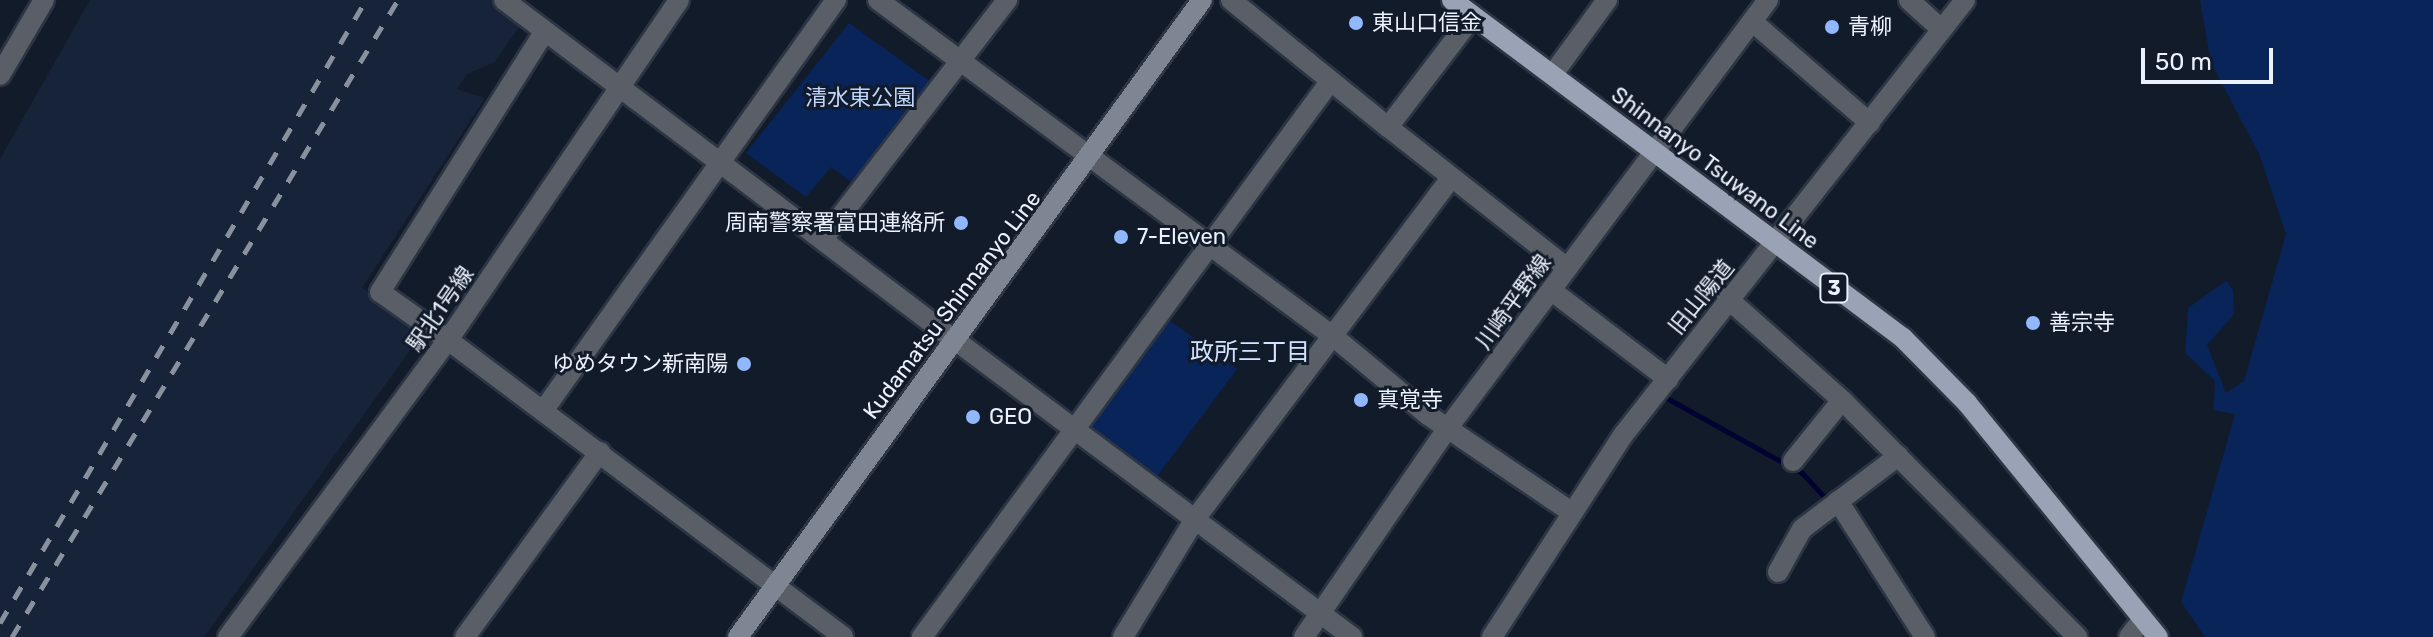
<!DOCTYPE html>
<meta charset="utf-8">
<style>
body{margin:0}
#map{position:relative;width:2433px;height:637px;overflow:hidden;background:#121b2a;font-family:Rubik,"Noto Sans JP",sans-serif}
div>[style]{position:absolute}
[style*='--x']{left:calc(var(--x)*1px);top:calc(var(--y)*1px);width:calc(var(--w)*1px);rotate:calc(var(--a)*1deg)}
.built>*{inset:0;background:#172338}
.green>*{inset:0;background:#082458}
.stream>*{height:5px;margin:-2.5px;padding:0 2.5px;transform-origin:2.5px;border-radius:2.5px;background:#000331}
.roads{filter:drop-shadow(2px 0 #2c3543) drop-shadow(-2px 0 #2c3543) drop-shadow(0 2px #2c3543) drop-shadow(0 -2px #2c3543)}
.minor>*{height:20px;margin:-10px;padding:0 10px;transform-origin:10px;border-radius:10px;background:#5a5f67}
.tertiary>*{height:20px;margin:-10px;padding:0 10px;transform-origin:10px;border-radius:10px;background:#5a5f67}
.secondary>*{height:20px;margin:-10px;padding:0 10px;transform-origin:10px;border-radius:10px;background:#7e8593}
.primary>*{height:20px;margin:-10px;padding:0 10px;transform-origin:10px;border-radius:10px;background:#99a3b5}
.rail>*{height:5px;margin-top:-2.5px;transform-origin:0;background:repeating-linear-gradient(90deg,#8a919e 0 14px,transparent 0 28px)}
.dots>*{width:22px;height:22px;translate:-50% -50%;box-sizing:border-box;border:4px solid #121b2a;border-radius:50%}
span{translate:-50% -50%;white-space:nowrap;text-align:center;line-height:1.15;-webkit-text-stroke:6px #121b2a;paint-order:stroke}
.shield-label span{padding:2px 6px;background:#121b2a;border:2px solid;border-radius:6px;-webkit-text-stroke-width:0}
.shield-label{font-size:20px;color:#ebf1fd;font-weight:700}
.poi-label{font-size:22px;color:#ebf1fd}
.left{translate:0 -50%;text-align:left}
.right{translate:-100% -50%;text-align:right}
.park-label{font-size:22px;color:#c0d6fd}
.street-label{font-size:22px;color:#ebf1fd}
.neighbourhood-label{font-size:24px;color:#d4e4fe}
.scale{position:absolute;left:2141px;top:48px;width:132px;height:36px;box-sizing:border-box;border:4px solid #ebf1fd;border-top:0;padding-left:10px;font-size:24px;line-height:28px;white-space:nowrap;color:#ebf1fd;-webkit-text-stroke:6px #121b2a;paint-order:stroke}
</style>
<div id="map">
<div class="built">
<div style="clip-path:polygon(90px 0,492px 0,523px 21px,495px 62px,467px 74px,457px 89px,485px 98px,362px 288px,414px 320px,416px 342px,204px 637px,0 637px,0 159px)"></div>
</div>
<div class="green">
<div style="clip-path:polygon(2200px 0,2433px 0,2433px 637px,2205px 637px,2181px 602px,2235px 414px,2213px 410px,2215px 381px,2185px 353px,2188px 308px,2226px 281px,2233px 290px,2234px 314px,2207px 345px,2226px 393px,2244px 381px,2286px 234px,2260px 156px,2211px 63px)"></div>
<div style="clip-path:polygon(849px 23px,938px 87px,859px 188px,831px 167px,806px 197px,746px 153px)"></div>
<div style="clip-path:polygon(1165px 317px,1237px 369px,1153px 482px,1084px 431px)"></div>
</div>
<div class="stream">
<div style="--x:1663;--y:396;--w:159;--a:29"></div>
<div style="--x:1802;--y:473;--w:38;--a:47"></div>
</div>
<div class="roads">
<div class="minor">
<div style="--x:504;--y:0;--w:273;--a:37"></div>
<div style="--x:878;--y:0;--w:567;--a:36.47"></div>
<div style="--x:1334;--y:337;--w:122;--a:39.7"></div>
<div style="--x:1428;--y:415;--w:171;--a:34.1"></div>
<div style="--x:1231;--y:0;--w:202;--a:39"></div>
<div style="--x:1754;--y:23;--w:153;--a:40.8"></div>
<div style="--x:0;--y:75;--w:87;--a:-59.6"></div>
<div style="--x:823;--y:239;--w:302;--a:-52.4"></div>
<div style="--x:1552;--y:291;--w:146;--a:37.2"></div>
<div style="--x:1727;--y:298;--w:154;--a:41.6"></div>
<div style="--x:1842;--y:400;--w:334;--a:45.2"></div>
<div style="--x:448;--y:340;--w:83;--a:-144.8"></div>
<div style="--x:380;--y:292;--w:305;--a:-57.7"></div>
<div style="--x:955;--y:340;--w:496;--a:36.8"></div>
<div style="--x:543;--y:411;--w:505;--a:-54.52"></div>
<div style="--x:1793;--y:461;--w:78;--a:-51.2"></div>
<div style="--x:1838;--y:501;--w:161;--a:57.4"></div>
<div style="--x:1778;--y:572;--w:49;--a:-60.8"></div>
<div style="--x:1802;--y:529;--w:121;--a:-37.2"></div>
<div style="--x:465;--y:637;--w:229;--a:-53.9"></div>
<div style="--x:922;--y:637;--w:687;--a:-53.7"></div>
<div style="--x:1492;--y:637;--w:242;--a:-57"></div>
<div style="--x:1624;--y:434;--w:552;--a:-51.84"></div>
<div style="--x:2129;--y:637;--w:18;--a:-52"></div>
</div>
<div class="tertiary">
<div style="--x:1909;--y:0;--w:43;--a:42.2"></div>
<div style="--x:1473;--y:16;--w:140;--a:127.4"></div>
<div style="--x:1388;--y:127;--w:228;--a:38.2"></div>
<div style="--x:1553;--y:74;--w:92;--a:-53.9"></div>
<div style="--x:722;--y:164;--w:292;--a:37.1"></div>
<div style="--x:448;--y:340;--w:494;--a:36.9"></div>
<div style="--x:228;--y:637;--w:370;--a:-53.5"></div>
<div style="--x:448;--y:340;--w:411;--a:-55.8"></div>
<div style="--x:1123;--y:637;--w:138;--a:-58.6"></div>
<div style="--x:1195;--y:519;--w:426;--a:-53.1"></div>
<div style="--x:1304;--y:637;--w:252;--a:-55.5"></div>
<div style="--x:1447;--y:429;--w:536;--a:-53.19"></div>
</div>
<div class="secondary">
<div style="--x:738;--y:637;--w:788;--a:-53.93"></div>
</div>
<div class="primary">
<div style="--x:1452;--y:0;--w:564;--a:36.85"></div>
<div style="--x:1903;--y:338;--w:91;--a:45.4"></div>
<div style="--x:1967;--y:403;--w:302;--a:50.8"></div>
</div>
</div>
<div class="rail">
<div style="--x:0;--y:623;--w:723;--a:-59.57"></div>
<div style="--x:12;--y:637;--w:745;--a:-58.79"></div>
</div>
<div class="dots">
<div style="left:1356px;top:23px;background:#91b8fd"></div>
<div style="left:1832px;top:27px;background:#91b8fd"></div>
<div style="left:961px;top:223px;background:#91b8fd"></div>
<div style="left:1121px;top:237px;background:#91b8fd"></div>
<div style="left:2033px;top:323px;background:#91b8fd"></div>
<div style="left:744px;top:364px;background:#91b8fd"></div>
<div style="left:1361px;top:400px;background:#91b8fd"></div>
<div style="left:973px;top:417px;background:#91b8fd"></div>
</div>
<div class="shield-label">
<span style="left:1834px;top:288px">3</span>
</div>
<div class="poi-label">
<span class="left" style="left:1372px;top:23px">東山口信金</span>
<span class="left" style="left:1848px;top:27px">青柳</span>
<span class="right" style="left:945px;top:223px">周南警察署富田連絡所</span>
<span class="left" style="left:1137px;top:237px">7-Eleven</span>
<span class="left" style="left:2049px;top:323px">善宗寺</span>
<span class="right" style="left:728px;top:364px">ゆめタウン新南陽</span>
<span class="left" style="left:1377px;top:400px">真覚寺</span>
<span class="left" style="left:989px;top:417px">GEO</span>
</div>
<div class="park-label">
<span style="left:860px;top:98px">清水東公園</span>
</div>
<div class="street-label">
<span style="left:1715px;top:168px;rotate:37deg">Shinnanyo Tsuwano Line</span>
<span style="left:1701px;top:297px;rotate:-51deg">旧山陽道</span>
<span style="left:1513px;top:302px;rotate:-54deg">川崎平野線</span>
<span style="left:952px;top:305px;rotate:-53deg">Kudamatsu Shinnanyo Line</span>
<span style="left:440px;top:309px;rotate:-55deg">駅北1号線</span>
</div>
<div class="neighbourhood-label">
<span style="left:1250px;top:353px">政所三丁目</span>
</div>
<div class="scale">50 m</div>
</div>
